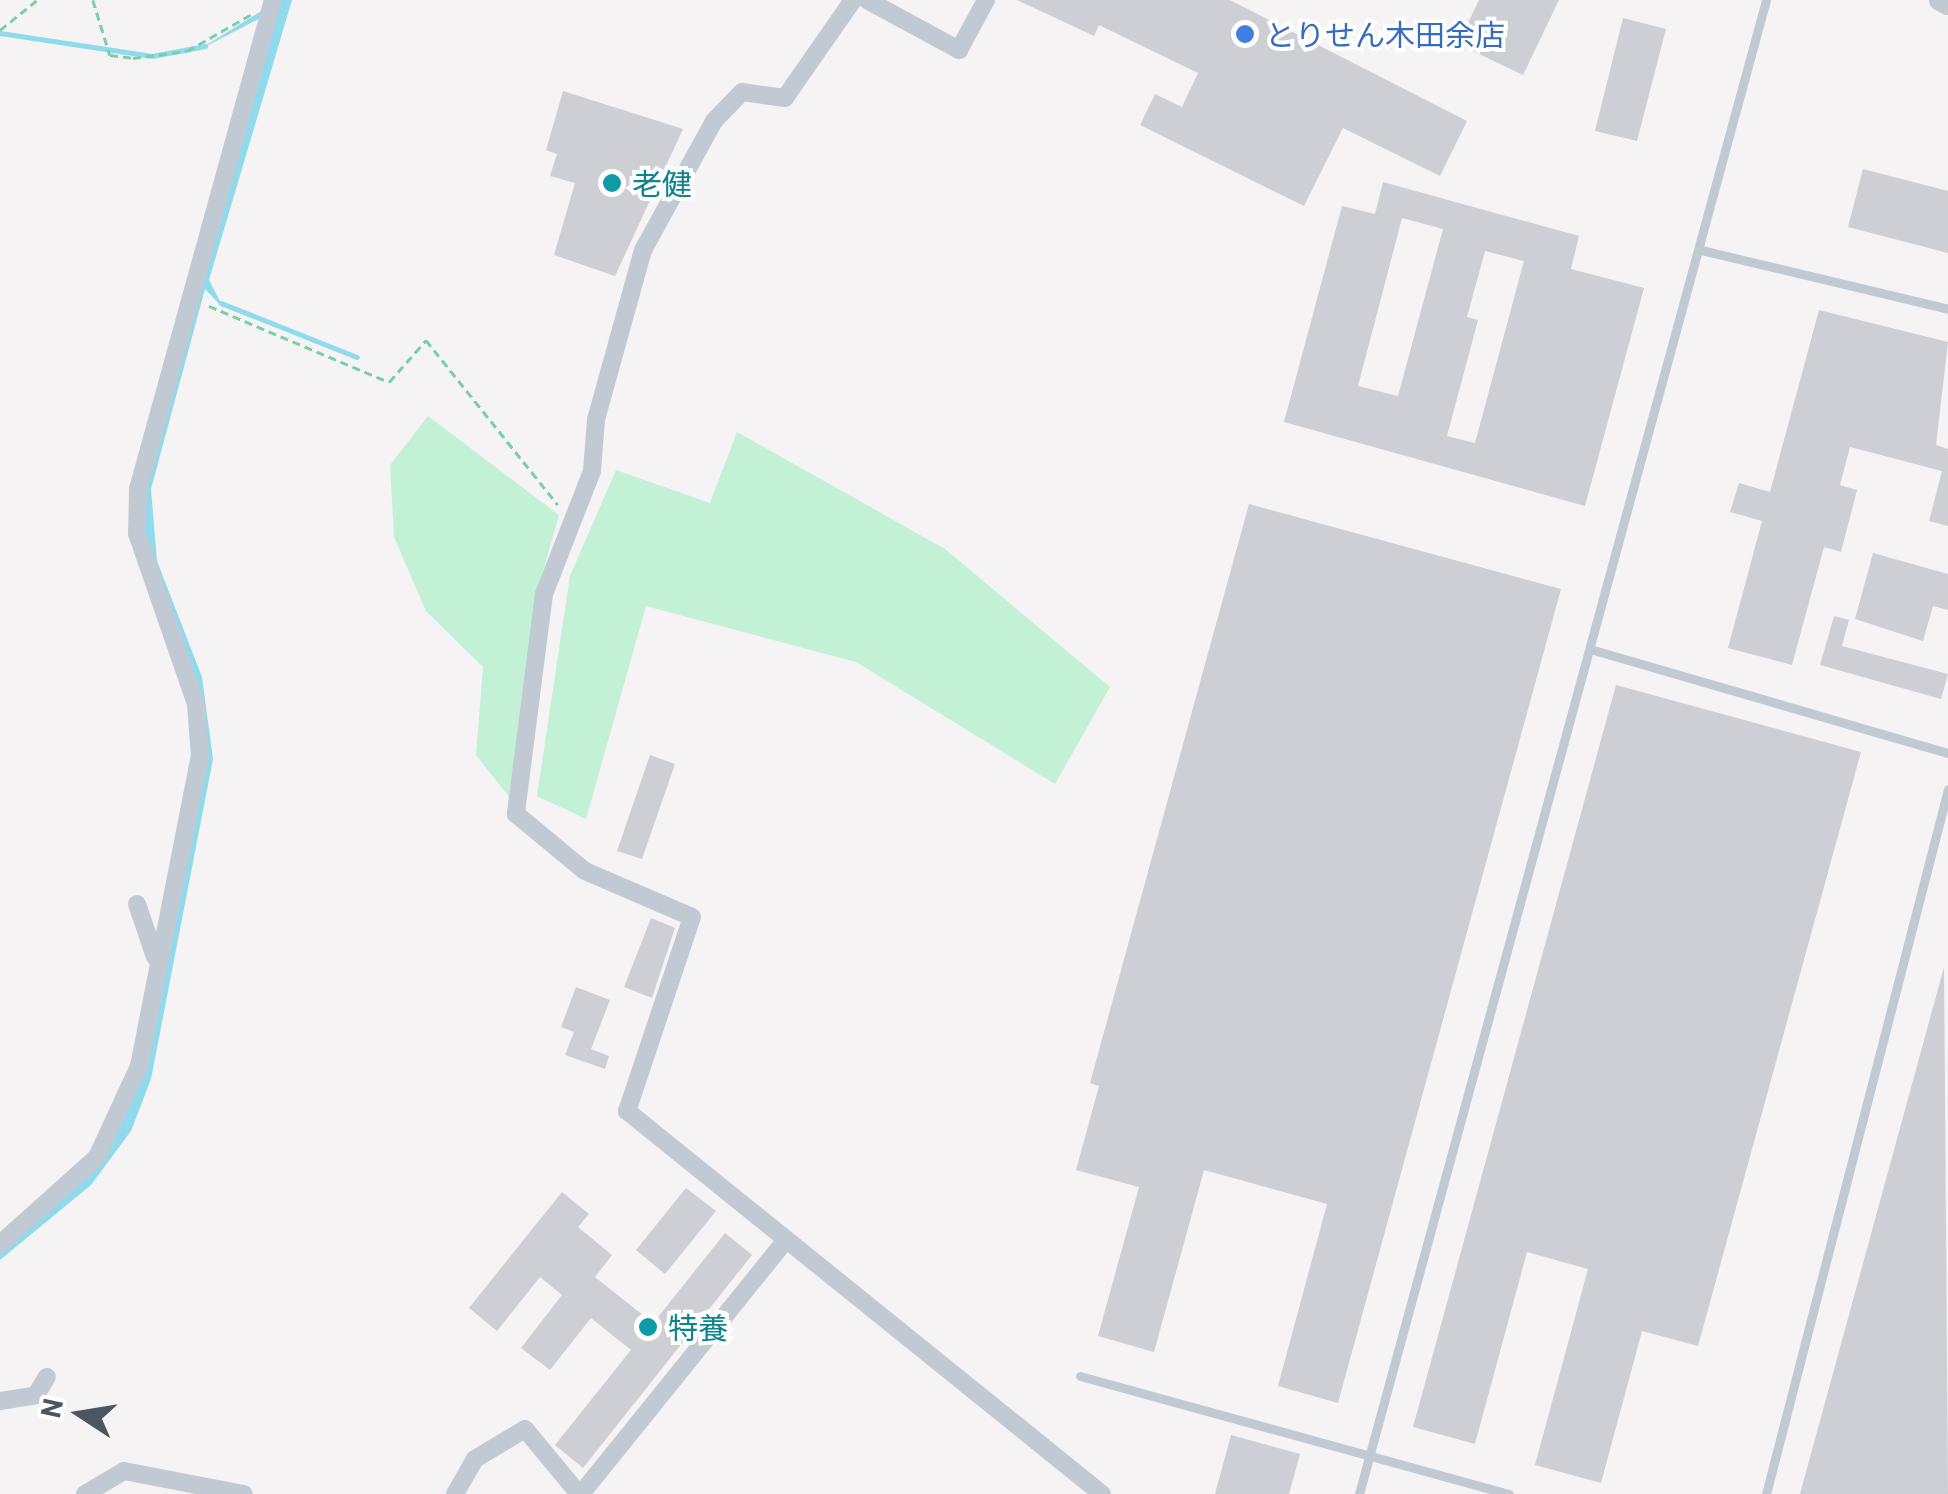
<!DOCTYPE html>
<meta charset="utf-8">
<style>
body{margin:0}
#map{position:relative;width:1948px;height:1494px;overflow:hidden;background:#f5f3f3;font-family:Barlow,"Noto Sans JP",sans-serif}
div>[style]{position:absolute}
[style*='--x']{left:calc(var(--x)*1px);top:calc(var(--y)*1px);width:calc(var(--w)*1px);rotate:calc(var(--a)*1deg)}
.green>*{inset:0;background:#c3f1d5}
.water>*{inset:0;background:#90daee}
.stream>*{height:5px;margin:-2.5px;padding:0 2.5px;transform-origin:2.5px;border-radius:2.5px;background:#90daee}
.building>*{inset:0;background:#cdcfd5}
.path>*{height:2.5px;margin-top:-1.25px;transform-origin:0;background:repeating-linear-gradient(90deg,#7ad0a6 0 8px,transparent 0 13px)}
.service>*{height:9px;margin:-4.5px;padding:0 4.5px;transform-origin:4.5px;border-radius:4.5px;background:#c1cad2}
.minor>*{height:18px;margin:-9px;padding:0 9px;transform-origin:9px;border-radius:9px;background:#c1cad2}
.tertiary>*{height:22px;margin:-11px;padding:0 11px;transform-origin:11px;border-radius:11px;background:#c1cad2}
.dots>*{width:28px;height:28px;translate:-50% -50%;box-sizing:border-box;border:5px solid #fff;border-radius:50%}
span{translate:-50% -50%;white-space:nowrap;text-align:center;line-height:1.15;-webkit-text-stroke:8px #fff;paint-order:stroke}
.shop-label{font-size:30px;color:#366cbe}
.left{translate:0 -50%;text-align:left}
.culture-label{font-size:30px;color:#0d838f}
.north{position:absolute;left:30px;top:1364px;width:100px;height:100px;-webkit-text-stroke:8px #fff;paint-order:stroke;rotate:282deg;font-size:28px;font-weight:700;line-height:40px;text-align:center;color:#4a5661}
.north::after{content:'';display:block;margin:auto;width:35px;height:45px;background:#4a5661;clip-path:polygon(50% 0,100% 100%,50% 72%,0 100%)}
</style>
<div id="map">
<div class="green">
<div style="clip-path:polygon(428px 416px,559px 515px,537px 593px,510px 798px,476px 755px,483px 667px,426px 611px,394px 537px,390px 465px)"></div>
<div style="clip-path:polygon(737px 432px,945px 549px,1110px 687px,1055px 784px,856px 662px,646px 606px,586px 819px,537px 796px,570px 576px,616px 470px,710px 503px)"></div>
</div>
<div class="water">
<div style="clip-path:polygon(279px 0,292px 0,209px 280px,224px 309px,205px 289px,151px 489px,157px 561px,202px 677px,213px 759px,151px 1079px,131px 1131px,91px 1185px,0 1260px,0 1249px,111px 1146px,143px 1075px,204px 759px,142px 522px,143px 487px,274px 11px,195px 52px)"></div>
</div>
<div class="stream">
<div style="--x:0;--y:33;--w:154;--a:8.6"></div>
<div style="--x:152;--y:56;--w:54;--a:-10.7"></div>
<div style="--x:221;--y:303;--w:146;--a:21.7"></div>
</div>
<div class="building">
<div style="clip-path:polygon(1017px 0,1230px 0,1467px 121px,1440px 176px,1343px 128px,1304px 206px,1140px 125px,1155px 94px,1182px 107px,1198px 73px,1099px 25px,1094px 36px)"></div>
<div style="clip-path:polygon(1479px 0,1559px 0,1523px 75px,1458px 44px)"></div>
<div style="clip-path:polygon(1623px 18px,1666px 29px,1637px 141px,1595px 131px)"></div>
<div style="clip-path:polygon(563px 91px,683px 129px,615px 276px,554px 255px,575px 183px,550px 176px,557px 154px,546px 150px)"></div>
<div style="clip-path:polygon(1863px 169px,1948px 191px,1948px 253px,1848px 227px)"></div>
<div style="clip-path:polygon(evenodd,1383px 182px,1579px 236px,1571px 269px,1644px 288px,1585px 506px,1284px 422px,1342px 206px,1375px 214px,1383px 182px,1402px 218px,1443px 229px,1398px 396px,1358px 386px,1402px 218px,1383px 182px,1485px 251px,1524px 261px,1475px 443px,1447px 436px,1478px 320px,1467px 317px,1485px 251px)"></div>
<div style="clip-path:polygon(1819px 310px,1948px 342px,1936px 445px,1948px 449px,1948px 526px,1929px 521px,1942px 471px,1850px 447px,1840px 485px,1857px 490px,1841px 552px,1824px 547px,1792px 665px,1728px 648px,1762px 521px,1730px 512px,1739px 483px,1770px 492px)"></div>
<div style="clip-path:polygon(1249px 504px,1561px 589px,1338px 1403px,1278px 1386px,1327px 1204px,1204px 1170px,1154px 1352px,1098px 1336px,1139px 1187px,1076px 1170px,1099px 1086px,1090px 1083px)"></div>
<div style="clip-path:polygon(1873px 553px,1948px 574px,1948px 610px,1933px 606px,1923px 641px,1855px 619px)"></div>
<div style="clip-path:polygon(1834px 616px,1849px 620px,1842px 646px,1948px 674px,1941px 699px,1820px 665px)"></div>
<div style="clip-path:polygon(1616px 685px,1861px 752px,1698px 1346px,1642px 1331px,1601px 1483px,1535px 1465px,1588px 1269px,1527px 1252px,1475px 1444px,1413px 1427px)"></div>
<div style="clip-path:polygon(650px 755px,675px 764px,642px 859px,617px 851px)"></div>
<div style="clip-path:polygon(651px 918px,675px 928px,652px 998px,624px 987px)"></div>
<div style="clip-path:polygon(1944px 967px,1948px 1494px,1800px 1494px)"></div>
<div style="clip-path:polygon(576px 987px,610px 1000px,591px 1049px,609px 1056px,605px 1069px,565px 1055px,574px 1032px,561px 1027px)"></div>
<div style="clip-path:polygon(686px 1188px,716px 1211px,665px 1274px,636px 1250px)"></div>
<div style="clip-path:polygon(562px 1192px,589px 1214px,578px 1227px,612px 1255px,595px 1277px,649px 1320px,643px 1336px,725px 1233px,752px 1255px,583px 1468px,555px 1445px,631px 1350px,591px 1318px,550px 1370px,521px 1348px,562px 1295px,540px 1277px,497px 1331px,469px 1308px)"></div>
<div style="clip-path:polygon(1231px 1435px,1300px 1454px,1289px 1494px,1215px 1494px)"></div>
</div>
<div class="path">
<div style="--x:93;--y:0;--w:58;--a:72.8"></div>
<div style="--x:110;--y:55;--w:23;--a:7"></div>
<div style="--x:133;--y:58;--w:54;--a:-7.4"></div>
<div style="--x:187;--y:51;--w:73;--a:-29.7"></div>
<div style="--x:0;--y:30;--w:48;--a:-39"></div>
<div style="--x:209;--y:306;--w:195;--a:22.9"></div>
<div style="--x:389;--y:382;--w:56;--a:-48.6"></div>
<div style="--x:426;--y:340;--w:211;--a:51.3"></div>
</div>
<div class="service">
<div style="--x:1701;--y:250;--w:254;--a:13.4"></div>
<div style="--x:1590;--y:649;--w:373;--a:16.2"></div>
<div style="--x:1080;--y:1376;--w:445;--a:15.4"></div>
<div style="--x:1359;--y:1494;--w:1548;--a:-74.76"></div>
<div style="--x:1766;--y:1494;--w:728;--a:-75.52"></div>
</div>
<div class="minor">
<div style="--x:853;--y:0;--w:119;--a:124.8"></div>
<div style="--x:785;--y:98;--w:43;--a:-172.1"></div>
<div style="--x:742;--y:92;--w:40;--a:134"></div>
<div style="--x:714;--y:121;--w:147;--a:118.8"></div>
<div style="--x:643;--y:250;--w:176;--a:105.5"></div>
<div style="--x:596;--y:420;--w:51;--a:94.5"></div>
<div style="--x:592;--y:471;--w:132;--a:111.3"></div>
<div style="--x:544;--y:594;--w:222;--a:97.3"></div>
<div style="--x:516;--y:814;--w:89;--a:39.6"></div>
<div style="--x:585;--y:871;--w:116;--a:23.3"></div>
<div style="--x:692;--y:917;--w:205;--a:108.5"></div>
<div style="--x:627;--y:1111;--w:610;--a:38.88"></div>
<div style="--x:867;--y:0;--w:105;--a:28.5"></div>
<div style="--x:959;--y:50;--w:57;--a:-61.6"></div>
<div style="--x:137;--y:904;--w:56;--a:71.2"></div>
<div style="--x:0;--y:1244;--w:130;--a:-41.9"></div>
<div style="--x:97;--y:1157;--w:100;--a:-65.2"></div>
<div style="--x:139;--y:1066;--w:316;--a:-78.9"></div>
<div style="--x:200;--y:756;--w:52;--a:-94.4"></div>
<div style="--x:196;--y:704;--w:180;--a:-109.1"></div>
<div style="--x:137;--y:534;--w:45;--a:-88.7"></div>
<div style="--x:138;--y:489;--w:507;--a:-74.57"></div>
<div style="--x:0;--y:1401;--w:36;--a:-9"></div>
<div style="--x:36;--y:1395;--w:21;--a:-59"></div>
<div style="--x:85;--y:1494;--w:45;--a:-30.5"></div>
<div style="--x:124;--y:1471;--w:122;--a:10.9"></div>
<div style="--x:455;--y:1494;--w:40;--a:-60.3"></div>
<div style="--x:475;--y:1459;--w:58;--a:-31"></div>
<div style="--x:525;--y:1429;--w:85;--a:50.3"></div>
<div style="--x:581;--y:1494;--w:324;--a:-51.1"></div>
</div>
<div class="tertiary">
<div style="--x:1940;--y:0;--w:9;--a:27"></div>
</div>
<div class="dots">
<div style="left:1245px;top:34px;background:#3f7fe0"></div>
<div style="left:612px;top:183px;background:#0f9aa8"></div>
<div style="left:648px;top:1327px;background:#0f9aa8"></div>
</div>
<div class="shop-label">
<span class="left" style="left:1265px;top:34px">とりせん木田余店</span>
</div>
<div class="culture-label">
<span class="left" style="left:632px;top:183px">老健</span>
<span class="left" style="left:668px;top:1327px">特養</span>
</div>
<div class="north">N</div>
</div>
